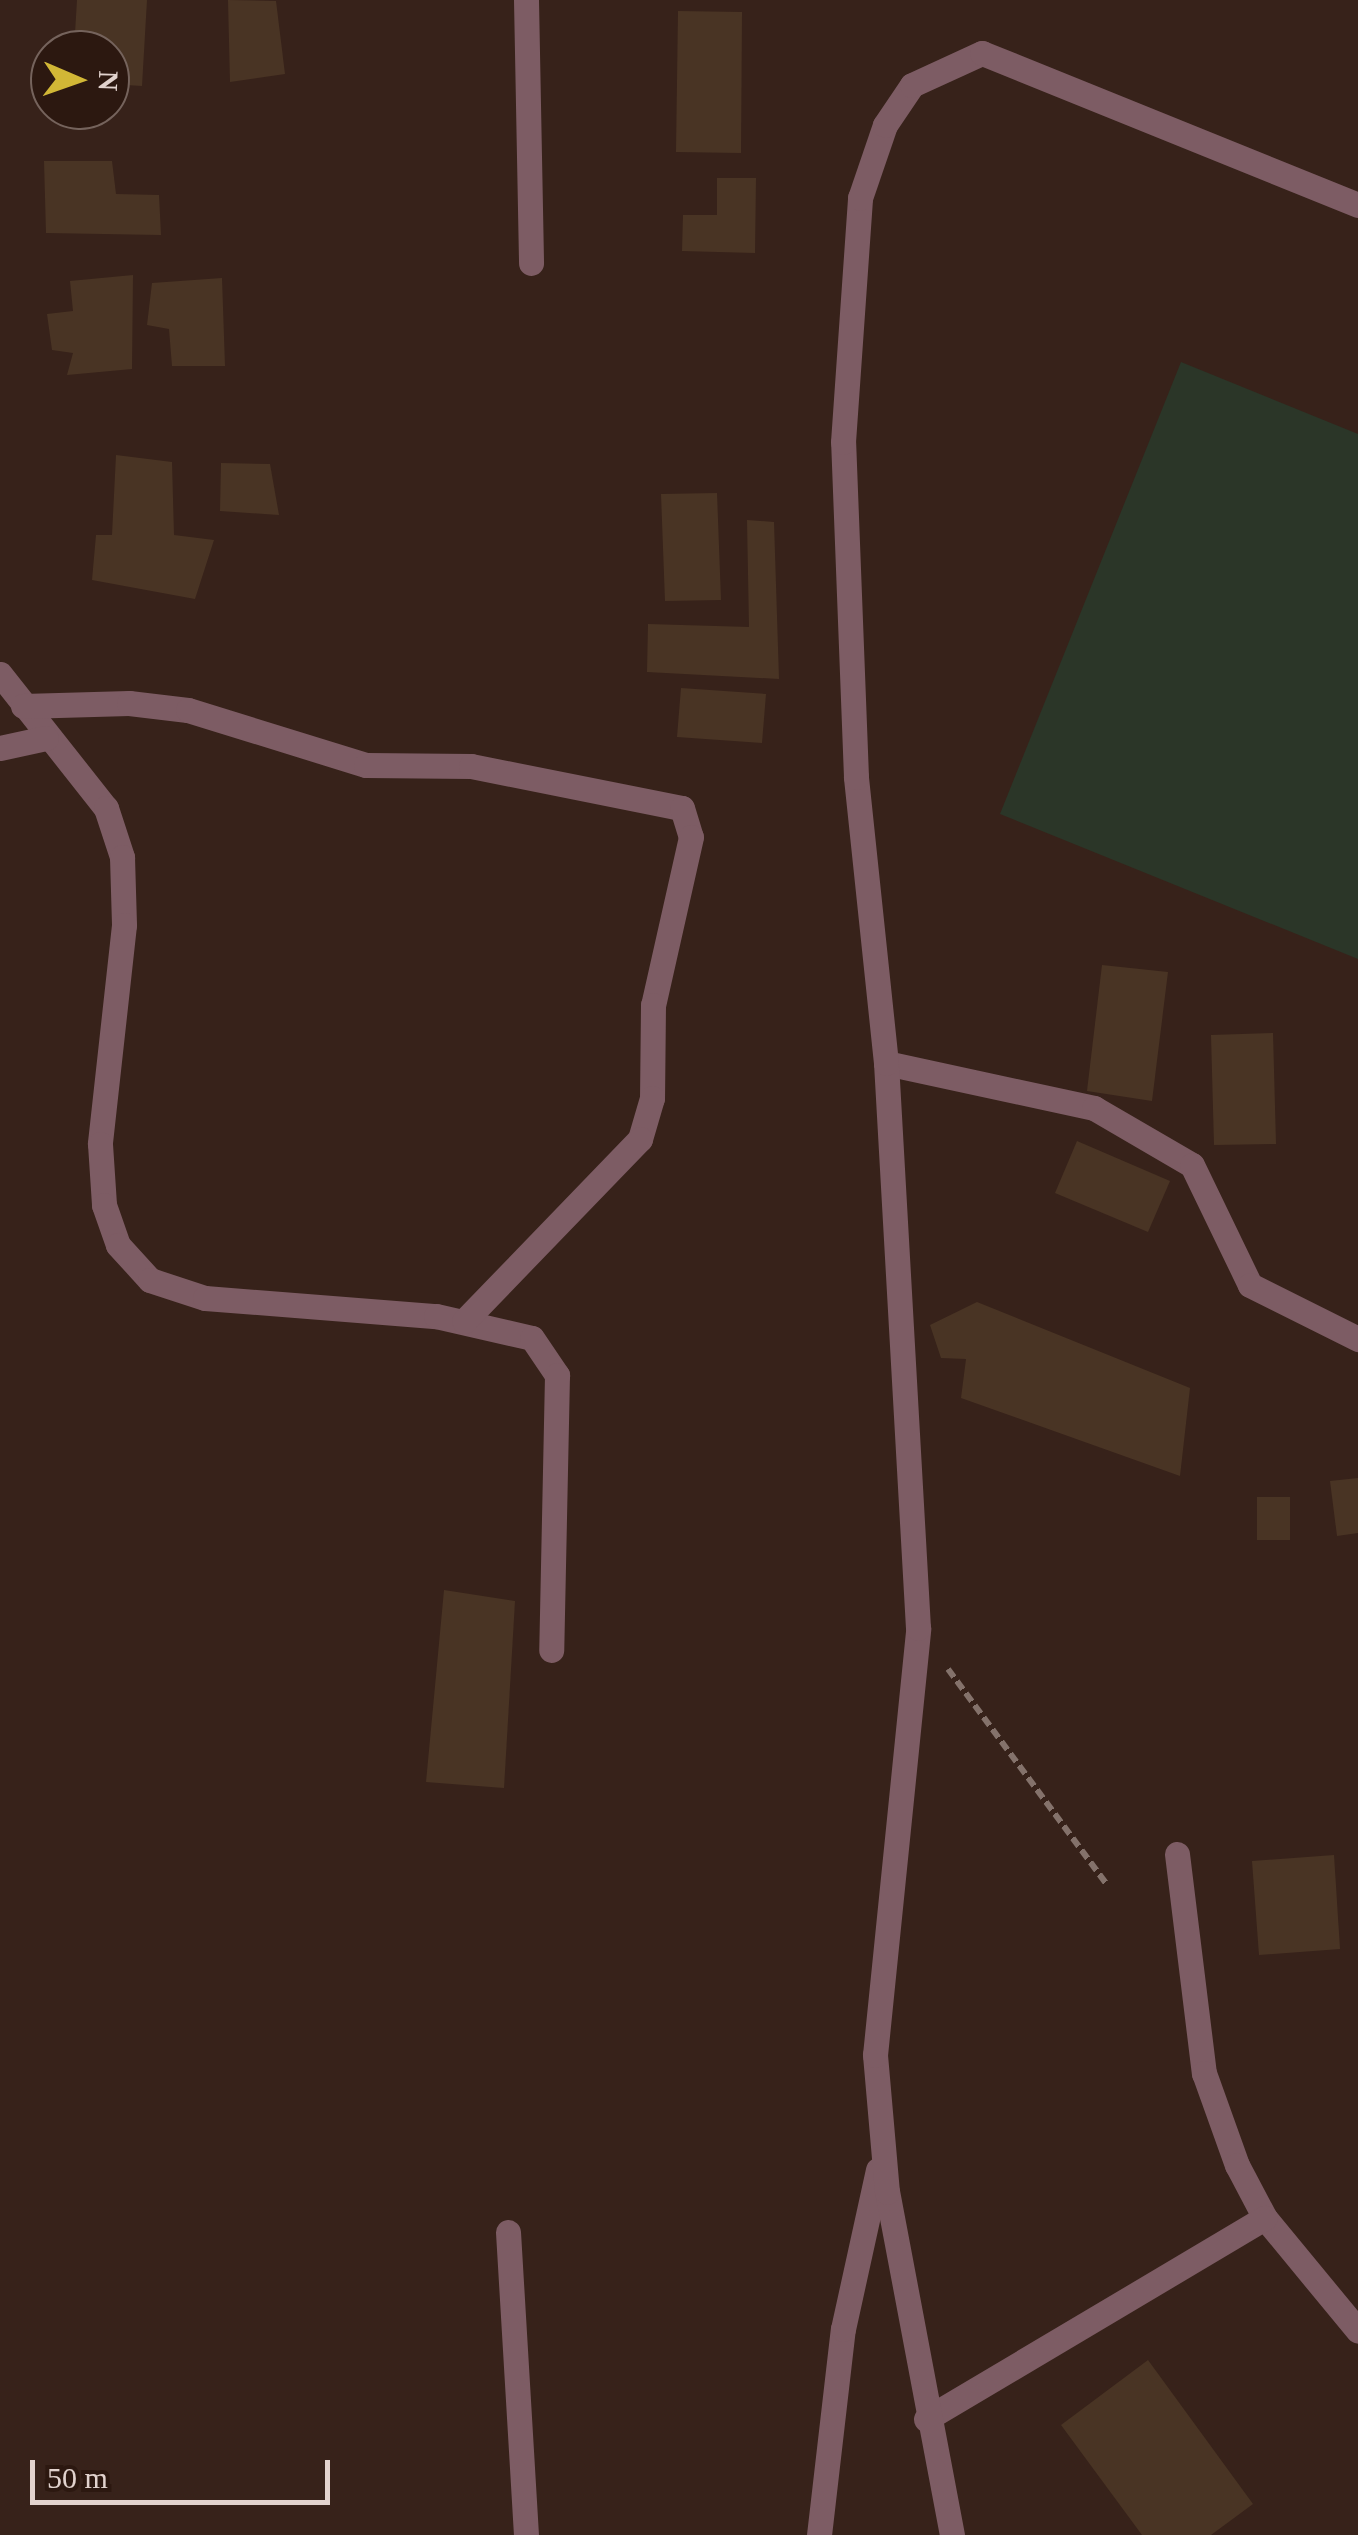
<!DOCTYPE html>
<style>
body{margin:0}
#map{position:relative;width:1358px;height:2535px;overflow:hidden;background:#37221a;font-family:"Times New Roman",serif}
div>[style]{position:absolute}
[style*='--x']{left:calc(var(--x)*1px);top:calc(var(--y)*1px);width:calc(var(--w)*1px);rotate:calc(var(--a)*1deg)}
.green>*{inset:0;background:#2b3628}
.building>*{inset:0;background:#493424}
.path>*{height:6px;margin-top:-3px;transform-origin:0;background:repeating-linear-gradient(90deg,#84726b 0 10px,transparent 0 15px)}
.minor>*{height:25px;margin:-12.5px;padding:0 12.5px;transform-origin:12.5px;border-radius:12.5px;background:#7d5c64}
span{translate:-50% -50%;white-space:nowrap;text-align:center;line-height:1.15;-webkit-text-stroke:8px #2c1810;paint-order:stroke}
.north{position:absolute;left:30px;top:30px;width:100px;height:100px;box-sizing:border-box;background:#2c1810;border:2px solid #75635c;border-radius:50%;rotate:92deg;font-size:28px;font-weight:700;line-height:40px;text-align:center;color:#e2d3ce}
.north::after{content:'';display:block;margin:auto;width:35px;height:45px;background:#d2b736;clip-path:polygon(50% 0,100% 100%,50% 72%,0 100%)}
.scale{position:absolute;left:30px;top:2460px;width:300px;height:45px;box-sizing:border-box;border:5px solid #e2d3ce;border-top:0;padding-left:12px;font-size:30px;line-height:35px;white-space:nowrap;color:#e2d3ce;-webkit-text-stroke:8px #2c1810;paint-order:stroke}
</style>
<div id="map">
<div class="green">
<div style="clip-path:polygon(1181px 362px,1358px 434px,1358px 959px,1000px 814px)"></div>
</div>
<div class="building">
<div style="clip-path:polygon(77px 0,147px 0,142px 86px,110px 84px,110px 50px,74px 50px)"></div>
<div style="clip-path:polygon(228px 0,276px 1px,285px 74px,230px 82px)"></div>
<div style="clip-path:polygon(678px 11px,742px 12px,741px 153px,676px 152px)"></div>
<div style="clip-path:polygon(44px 161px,112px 161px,116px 194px,159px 195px,161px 235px,46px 233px)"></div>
<div style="clip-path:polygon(717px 178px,756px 178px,755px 253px,682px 251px,683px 215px,717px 215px)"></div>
<div style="clip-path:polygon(133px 275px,132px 369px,67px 375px,73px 353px,52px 350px,47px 314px,73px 311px,70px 281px)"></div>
<div style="clip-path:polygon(222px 278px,225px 366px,172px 366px,169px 329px,147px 325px,152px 283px)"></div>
<div style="clip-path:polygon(116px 455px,172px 462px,174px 535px,214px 540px,195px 599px,92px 580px,96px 535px,112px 535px)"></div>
<div style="clip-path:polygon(221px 463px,270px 464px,279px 515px,220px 511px)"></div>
<div style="clip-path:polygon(717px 493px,721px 600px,665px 601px,661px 494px)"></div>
<div style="clip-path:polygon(747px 520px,774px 522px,779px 679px,647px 672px,648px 624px,749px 627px)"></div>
<div style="clip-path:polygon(681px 688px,766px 694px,762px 743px,677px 737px)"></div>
<div style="clip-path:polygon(1102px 965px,1168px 972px,1152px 1101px,1087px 1091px)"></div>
<div style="clip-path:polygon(1273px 1033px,1276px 1144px,1214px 1145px,1211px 1035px)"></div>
<div style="clip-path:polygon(1077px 1141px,1170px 1181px,1148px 1232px,1055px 1193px)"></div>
<div style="clip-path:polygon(977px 1302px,1190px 1388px,1180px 1476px,961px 1398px,966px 1359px,941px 1358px,930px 1325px)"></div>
<div style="clip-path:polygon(1358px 1478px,1358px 1533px,1337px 1536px,1330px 1481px)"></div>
<div style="clip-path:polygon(1257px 1497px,1290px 1497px,1290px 1540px,1257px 1540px)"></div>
<div style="clip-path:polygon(444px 1590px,515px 1601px,504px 1788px,426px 1782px)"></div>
<div style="clip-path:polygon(1334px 1855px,1340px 1949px,1259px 1955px,1252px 1861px)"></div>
<div style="clip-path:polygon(1148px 2360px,1253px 2504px,1211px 2535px,1142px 2535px,1061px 2425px)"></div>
</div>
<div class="path">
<div style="--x:948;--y:1669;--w:266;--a:53.6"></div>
</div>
<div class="minor">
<div style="--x:526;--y:0;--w:263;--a:88.9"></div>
<div style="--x:0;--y:674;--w:171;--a:51.7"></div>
<div style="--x:106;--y:808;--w:52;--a:71.9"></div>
<div style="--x:122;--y:857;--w:68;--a:88.3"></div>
<div style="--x:124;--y:925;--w:220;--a:96.3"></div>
<div style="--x:100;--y:1144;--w:61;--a:86.2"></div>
<div style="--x:104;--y:1205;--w:42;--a:70.7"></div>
<div style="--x:118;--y:1245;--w:47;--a:47.6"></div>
<div style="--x:150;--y:1280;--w:58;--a:18.1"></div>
<div style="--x:205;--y:1298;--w:232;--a:4.5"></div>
<div style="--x:436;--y:1316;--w:98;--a:12.9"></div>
<div style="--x:532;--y:1338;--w:45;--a:56"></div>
<div style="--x:557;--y:1375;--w:275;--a:91.2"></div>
<div style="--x:23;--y:706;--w:106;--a:-1.6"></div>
<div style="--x:129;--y:703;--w:59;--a:6.8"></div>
<div style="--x:188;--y:710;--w:186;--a:17.2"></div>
<div style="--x:366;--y:765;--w:105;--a:0.5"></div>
<div style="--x:471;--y:766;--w:215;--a:11.3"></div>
<div style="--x:682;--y:808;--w:30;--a:73"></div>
<div style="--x:691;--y:837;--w:172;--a:102.7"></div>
<div style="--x:653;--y:1005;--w:93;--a:90.6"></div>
<div style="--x:652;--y:1098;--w:43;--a:106.3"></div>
<div style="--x:640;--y:1139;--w:253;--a:134"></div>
<div style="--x:0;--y:748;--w:47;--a:-12.3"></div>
<div style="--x:886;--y:1063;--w:213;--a:12.2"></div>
<div style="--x:1094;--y:1108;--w:113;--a:30.2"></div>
<div style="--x:1192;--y:1165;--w:133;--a:64.2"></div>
<div style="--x:1250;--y:1285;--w:121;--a:26.6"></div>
<div style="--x:1177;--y:1854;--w:221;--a:83"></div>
<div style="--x:1204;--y:2073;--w:98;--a:70.3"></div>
<div style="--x:1237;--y:2165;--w:60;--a:62.2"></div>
<div style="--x:1265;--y:2218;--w:146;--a:50.5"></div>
<div style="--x:508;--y:2232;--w:304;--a:86.6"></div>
<div style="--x:926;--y:2419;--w:394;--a:-30.7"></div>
<div style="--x:819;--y:2535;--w:207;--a:-83.4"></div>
<div style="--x:843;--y:2329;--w:163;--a:-77.6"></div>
<div style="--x:952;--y:2535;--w:349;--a:-100.7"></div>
<div style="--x:887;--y:2192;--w:138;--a:-95"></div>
<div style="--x:875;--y:2055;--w:429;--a:-84.2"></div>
<div style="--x:918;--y:1628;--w:566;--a:-93.24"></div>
<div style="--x:886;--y:1063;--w:288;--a:-96"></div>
<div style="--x:856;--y:777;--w:335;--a:-92.2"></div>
<div style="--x:843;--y:442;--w:245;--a:-86"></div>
<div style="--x:860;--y:198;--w:77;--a:-71.1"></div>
<div style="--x:885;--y:125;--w:48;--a:-56"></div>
<div style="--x:912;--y:85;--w:77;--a:-24.6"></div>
<div style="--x:982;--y:53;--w:406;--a:22"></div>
</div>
<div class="north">N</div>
<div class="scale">50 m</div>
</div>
